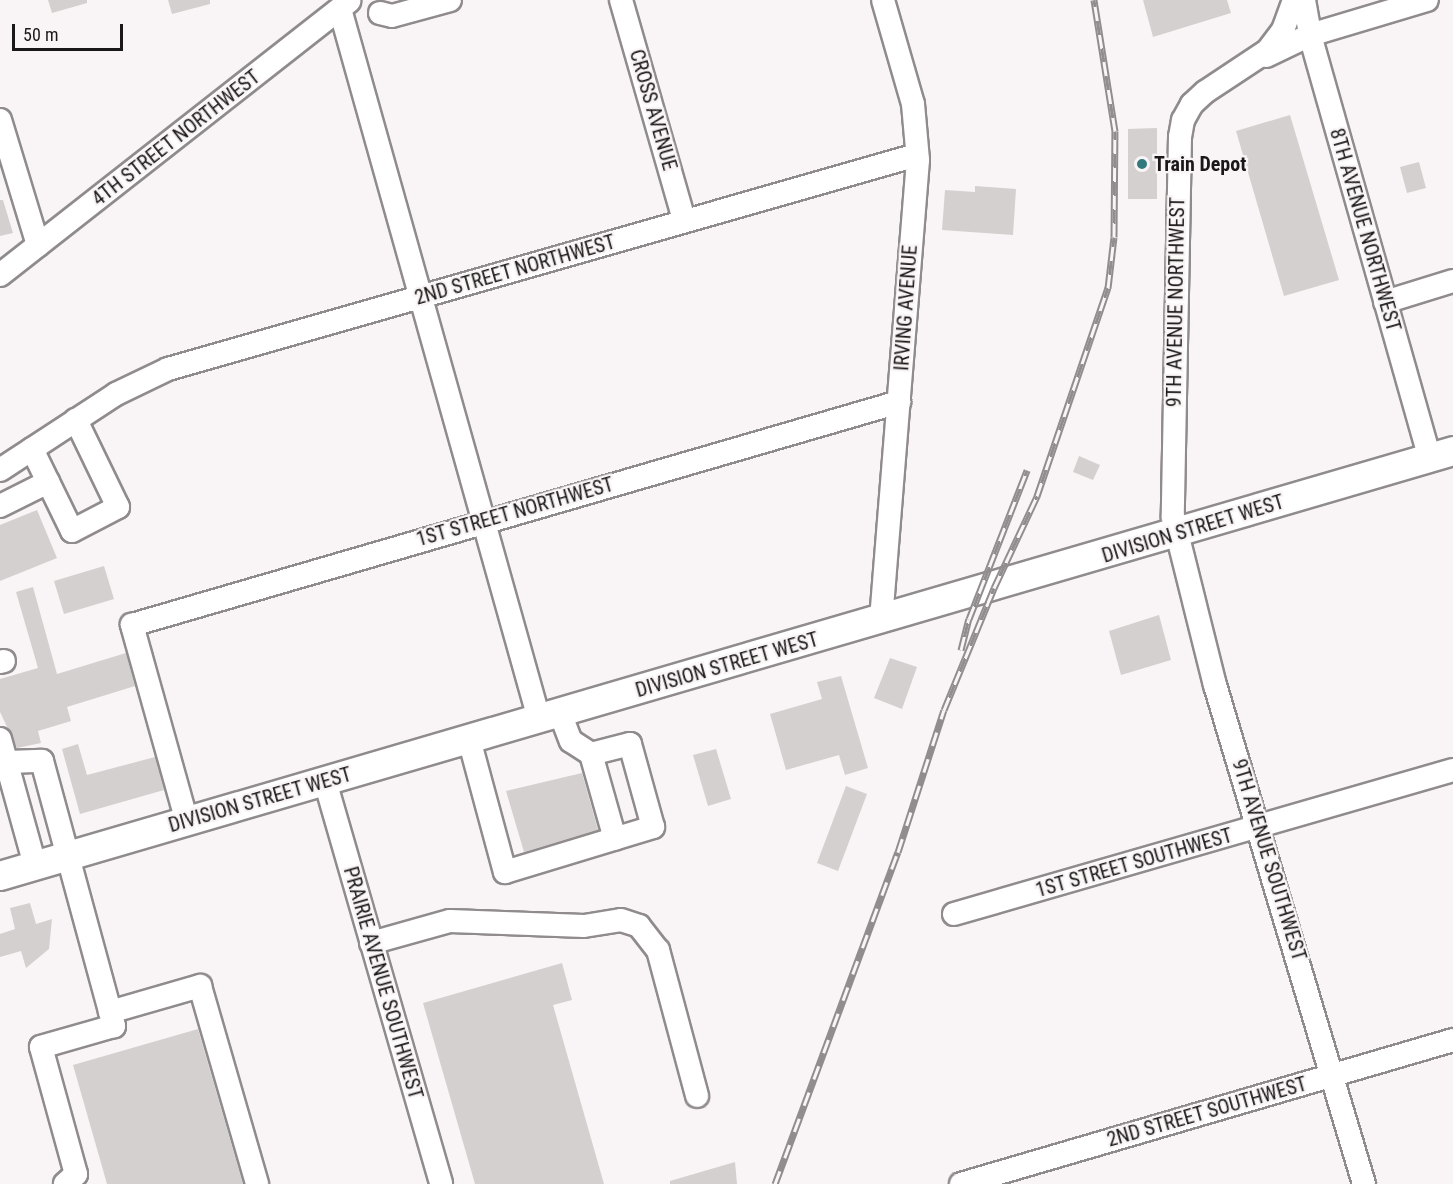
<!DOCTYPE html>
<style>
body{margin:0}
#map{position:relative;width:1453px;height:1184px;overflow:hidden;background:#f9f4f5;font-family:"Roboto Condensed",sans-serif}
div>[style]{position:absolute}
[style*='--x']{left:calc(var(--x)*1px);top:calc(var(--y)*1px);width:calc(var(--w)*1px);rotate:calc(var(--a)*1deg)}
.building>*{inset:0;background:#d5d0d0}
.roads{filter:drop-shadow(2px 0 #908b8c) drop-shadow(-2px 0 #908b8c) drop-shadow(0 2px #908b8c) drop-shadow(0 -2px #908b8c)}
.minor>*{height:22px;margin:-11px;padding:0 11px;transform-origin:11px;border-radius:11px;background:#fff}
.major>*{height:28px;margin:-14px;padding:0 14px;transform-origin:14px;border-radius:14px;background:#fff}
.rail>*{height:7px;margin-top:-3.5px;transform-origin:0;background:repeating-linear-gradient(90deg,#f9f4f5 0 14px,#918d8e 0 28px);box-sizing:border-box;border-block:2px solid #918d8e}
.dots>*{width:16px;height:16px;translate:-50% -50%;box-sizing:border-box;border:3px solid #f9f4f5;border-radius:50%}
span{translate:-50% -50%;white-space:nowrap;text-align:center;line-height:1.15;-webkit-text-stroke:4.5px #f9f4f5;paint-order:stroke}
.street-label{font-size:20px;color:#1a1818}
.poi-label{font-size:20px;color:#1a1818;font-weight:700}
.left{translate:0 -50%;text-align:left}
.scale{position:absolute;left:12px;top:24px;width:111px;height:27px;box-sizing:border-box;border:3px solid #1a1818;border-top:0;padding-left:8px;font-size:18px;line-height:21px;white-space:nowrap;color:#1a1818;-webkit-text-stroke:4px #f9f4f5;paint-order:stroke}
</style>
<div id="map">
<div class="building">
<div style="clip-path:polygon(48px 0,87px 0,87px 3px,52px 13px)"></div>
<div style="clip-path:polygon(168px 0,210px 0,210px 4px,172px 14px)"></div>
<div style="clip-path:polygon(1143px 0,1227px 0,1231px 13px,1153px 37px)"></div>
<div style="clip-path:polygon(1290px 115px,1339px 280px,1284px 296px,1236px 131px)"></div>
<div style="clip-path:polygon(1157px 128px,1157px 199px,1128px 199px,1128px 129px)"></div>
<div style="clip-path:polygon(1419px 162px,1426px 188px,1407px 193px,1400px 167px)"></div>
<div style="clip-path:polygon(975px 186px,1016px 189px,1013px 235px,942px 230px,945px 190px,975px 192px)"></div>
<div style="clip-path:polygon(0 200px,3px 200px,13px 233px,0 236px)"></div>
<div style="clip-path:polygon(1079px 456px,1100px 465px,1093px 480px,1073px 472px)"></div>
<div style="clip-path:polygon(37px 510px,57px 558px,0 581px,0 525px)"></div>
<div style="clip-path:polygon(104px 566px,114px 599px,64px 614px,54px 581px)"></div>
<div style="clip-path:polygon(33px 587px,57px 674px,126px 653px,135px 686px,67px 707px,71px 721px,38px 731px,41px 743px,17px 748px,0 712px,0 679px,38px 668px,16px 592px)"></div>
<div style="clip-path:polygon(1159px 615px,1171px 660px,1121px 675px,1109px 631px)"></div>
<div style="clip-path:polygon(890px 658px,917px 667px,902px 709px,874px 698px)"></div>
<div style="clip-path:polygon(841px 676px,868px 768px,845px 775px,839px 755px,786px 770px,770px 714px,822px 699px,817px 682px)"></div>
<div style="clip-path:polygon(78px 744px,87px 775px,155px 757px,164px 790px,80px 814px,62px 749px)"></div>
<div style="clip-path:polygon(716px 749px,731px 799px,708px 806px,693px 755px)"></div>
<div style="clip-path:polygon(582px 773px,598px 830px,524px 852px,506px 791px)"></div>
<div style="clip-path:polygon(846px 786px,867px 794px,838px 871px,817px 863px)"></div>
<div style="clip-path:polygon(30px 903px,36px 924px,52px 919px,49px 949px,26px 968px,21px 951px,0 957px,0 934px,15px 929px,10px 908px)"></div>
<div style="clip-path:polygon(562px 963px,572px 1000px,553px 1005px,604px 1184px,475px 1184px,423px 1003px)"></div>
<div style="clip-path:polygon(198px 1029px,243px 1184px,107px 1184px,73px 1065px)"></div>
<div style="clip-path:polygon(735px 1162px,737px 1184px,670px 1184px,670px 1181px)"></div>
</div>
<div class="roads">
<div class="minor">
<div style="--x:621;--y:0;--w:229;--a:74"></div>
<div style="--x:1294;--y:0;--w:32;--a:110"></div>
<div style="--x:1283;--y:30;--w:26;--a:127"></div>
<div style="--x:1267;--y:51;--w:74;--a:146.5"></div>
<div style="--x:1205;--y:92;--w:18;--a:137"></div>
<div style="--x:1192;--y:104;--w:18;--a:119"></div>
<div style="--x:1183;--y:120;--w:17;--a:100"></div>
<div style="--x:1180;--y:137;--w:380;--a:91.1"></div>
<div style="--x:1173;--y:517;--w:173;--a:76"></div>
<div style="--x:1215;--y:685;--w:521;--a:73.37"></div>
<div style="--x:1304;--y:0;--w:36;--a:80"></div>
<div style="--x:1310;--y:35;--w:441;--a:74.2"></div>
<div style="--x:340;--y:9;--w:737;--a:74.34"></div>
<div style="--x:380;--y:13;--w:12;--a:14"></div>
<div style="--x:392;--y:16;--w:60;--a:-15.4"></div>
<div style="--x:1266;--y:56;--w:49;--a:-25.5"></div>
<div style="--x:1310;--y:35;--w:122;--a:-16.7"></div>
<div style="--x:0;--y:120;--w:131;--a:73.1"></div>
<div style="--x:0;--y:275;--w:444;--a:-38.1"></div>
<div style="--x:1385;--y:302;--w:71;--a:-17.2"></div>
<div style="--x:32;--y:449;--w:91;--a:64"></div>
<div style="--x:72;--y:531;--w:52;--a:-27.6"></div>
<div style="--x:118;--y:507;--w:97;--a:-115.8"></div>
<div style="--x:0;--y:470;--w:139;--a:-33.2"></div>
<div style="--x:116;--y:394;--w:58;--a:-25.7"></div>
<div style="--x:168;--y:369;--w:779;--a:-15.95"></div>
<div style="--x:0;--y:506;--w:54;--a:-26.6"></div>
<div style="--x:881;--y:620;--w:461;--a:-85.4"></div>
<div style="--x:918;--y:160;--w:56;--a:-95.1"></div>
<div style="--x:913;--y:104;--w:108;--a:-106.1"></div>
<div style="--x:0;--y:662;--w:4;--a:-14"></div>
<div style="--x:560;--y:713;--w:30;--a:69"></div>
<div style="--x:571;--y:741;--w:24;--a:33"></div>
<div style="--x:591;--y:754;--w:88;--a:74.2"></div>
<div style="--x:0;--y:739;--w:131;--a:74.5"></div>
<div style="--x:469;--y:739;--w:138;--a:74.9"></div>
<div style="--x:505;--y:872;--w:155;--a:-16.9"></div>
<div style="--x:653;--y:827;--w:86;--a:-105.5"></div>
<div style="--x:630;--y:744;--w:40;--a:165.6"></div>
<div style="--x:8;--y:762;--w:34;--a:-2"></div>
<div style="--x:42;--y:761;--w:275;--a:74.8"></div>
<div style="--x:114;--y:1026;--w:76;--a:164"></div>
<div style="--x:41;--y:1047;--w:132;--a:74.6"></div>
<div style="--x:76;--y:1174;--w:15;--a:138"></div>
<div style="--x:325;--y:781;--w:419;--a:73.9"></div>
<div style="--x:187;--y:822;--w:205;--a:-105.6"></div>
<div style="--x:132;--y:625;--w:799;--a:-16.21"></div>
<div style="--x:954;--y:914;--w:519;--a:-16.1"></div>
<div style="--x:371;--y:943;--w:82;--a:-15.6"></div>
<div style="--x:450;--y:921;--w:134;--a:2.1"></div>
<div style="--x:584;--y:926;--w:37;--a:-9"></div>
<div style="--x:621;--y:920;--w:19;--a:18"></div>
<div style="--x:639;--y:926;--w:31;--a:52"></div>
<div style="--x:658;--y:950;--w:151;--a:75"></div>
<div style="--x:110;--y:1012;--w:94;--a:-16.1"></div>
<div style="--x:200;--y:986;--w:206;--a:73.9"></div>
<div style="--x:961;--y:1184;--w:513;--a:-16.31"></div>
</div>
<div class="major">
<div style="--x:0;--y:876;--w:1514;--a:-16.3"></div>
</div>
</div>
<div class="rail">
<div style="--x:961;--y:650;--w:32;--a:-76"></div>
<div style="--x:969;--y:619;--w:160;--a:-68.7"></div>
<div style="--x:775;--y:1184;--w:354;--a:-69.7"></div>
<div style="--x:898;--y:852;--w:149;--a:-72.1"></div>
<div style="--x:944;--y:710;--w:132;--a:-67.7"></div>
<div style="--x:994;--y:588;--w:102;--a:-64.9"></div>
<div style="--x:1037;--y:496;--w:220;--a:-71.2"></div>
<div style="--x:1108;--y:288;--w:51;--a:-83.3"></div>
<div style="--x:1114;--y:237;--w:106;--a:-89.5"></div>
<div style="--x:1115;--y:131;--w:133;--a:-99.1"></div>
</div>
<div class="dots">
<div style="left:1142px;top:164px;background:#317a7e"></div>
</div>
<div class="street-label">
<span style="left:653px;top:110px;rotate:74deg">CROSS AVENUE</span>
<span style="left:176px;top:138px;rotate:-38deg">4TH STREET NORTHWEST</span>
<span style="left:1365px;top:230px;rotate:74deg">8TH AVENUE NORTHWEST</span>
<span style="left:515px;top:270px;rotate:-16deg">2ND STREET NORTHWEST</span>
<span style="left:1176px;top:302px;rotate:-89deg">9TH AVENUE NORTHWEST</span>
<span style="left:906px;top:308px;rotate:-86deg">IRVING AVENUE</span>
<span style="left:515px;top:512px;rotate:-16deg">1ST STREET NORTHWEST</span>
<span style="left:1193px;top:529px;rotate:-17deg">DIVISION STREET WEST</span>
<span style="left:727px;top:665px;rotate:-16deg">DIVISION STREET WEST</span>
<span style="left:260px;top:800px;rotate:-16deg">DIVISION STREET WEST</span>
<span style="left:1269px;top:860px;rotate:73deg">9TH AVENUE SOUTHWEST</span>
<span style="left:1134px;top:863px;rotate:-16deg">1ST STREET SOUTHWEST</span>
<span style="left:383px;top:983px;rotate:74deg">PRAIRIE AVENUE SOUTHWEST</span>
<span style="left:1207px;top:1112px;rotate:-16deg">2ND STREET SOUTHWEST</span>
</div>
<div class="poi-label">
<span class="left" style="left:1154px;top:164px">Train Depot</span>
</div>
<div class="scale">50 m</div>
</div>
